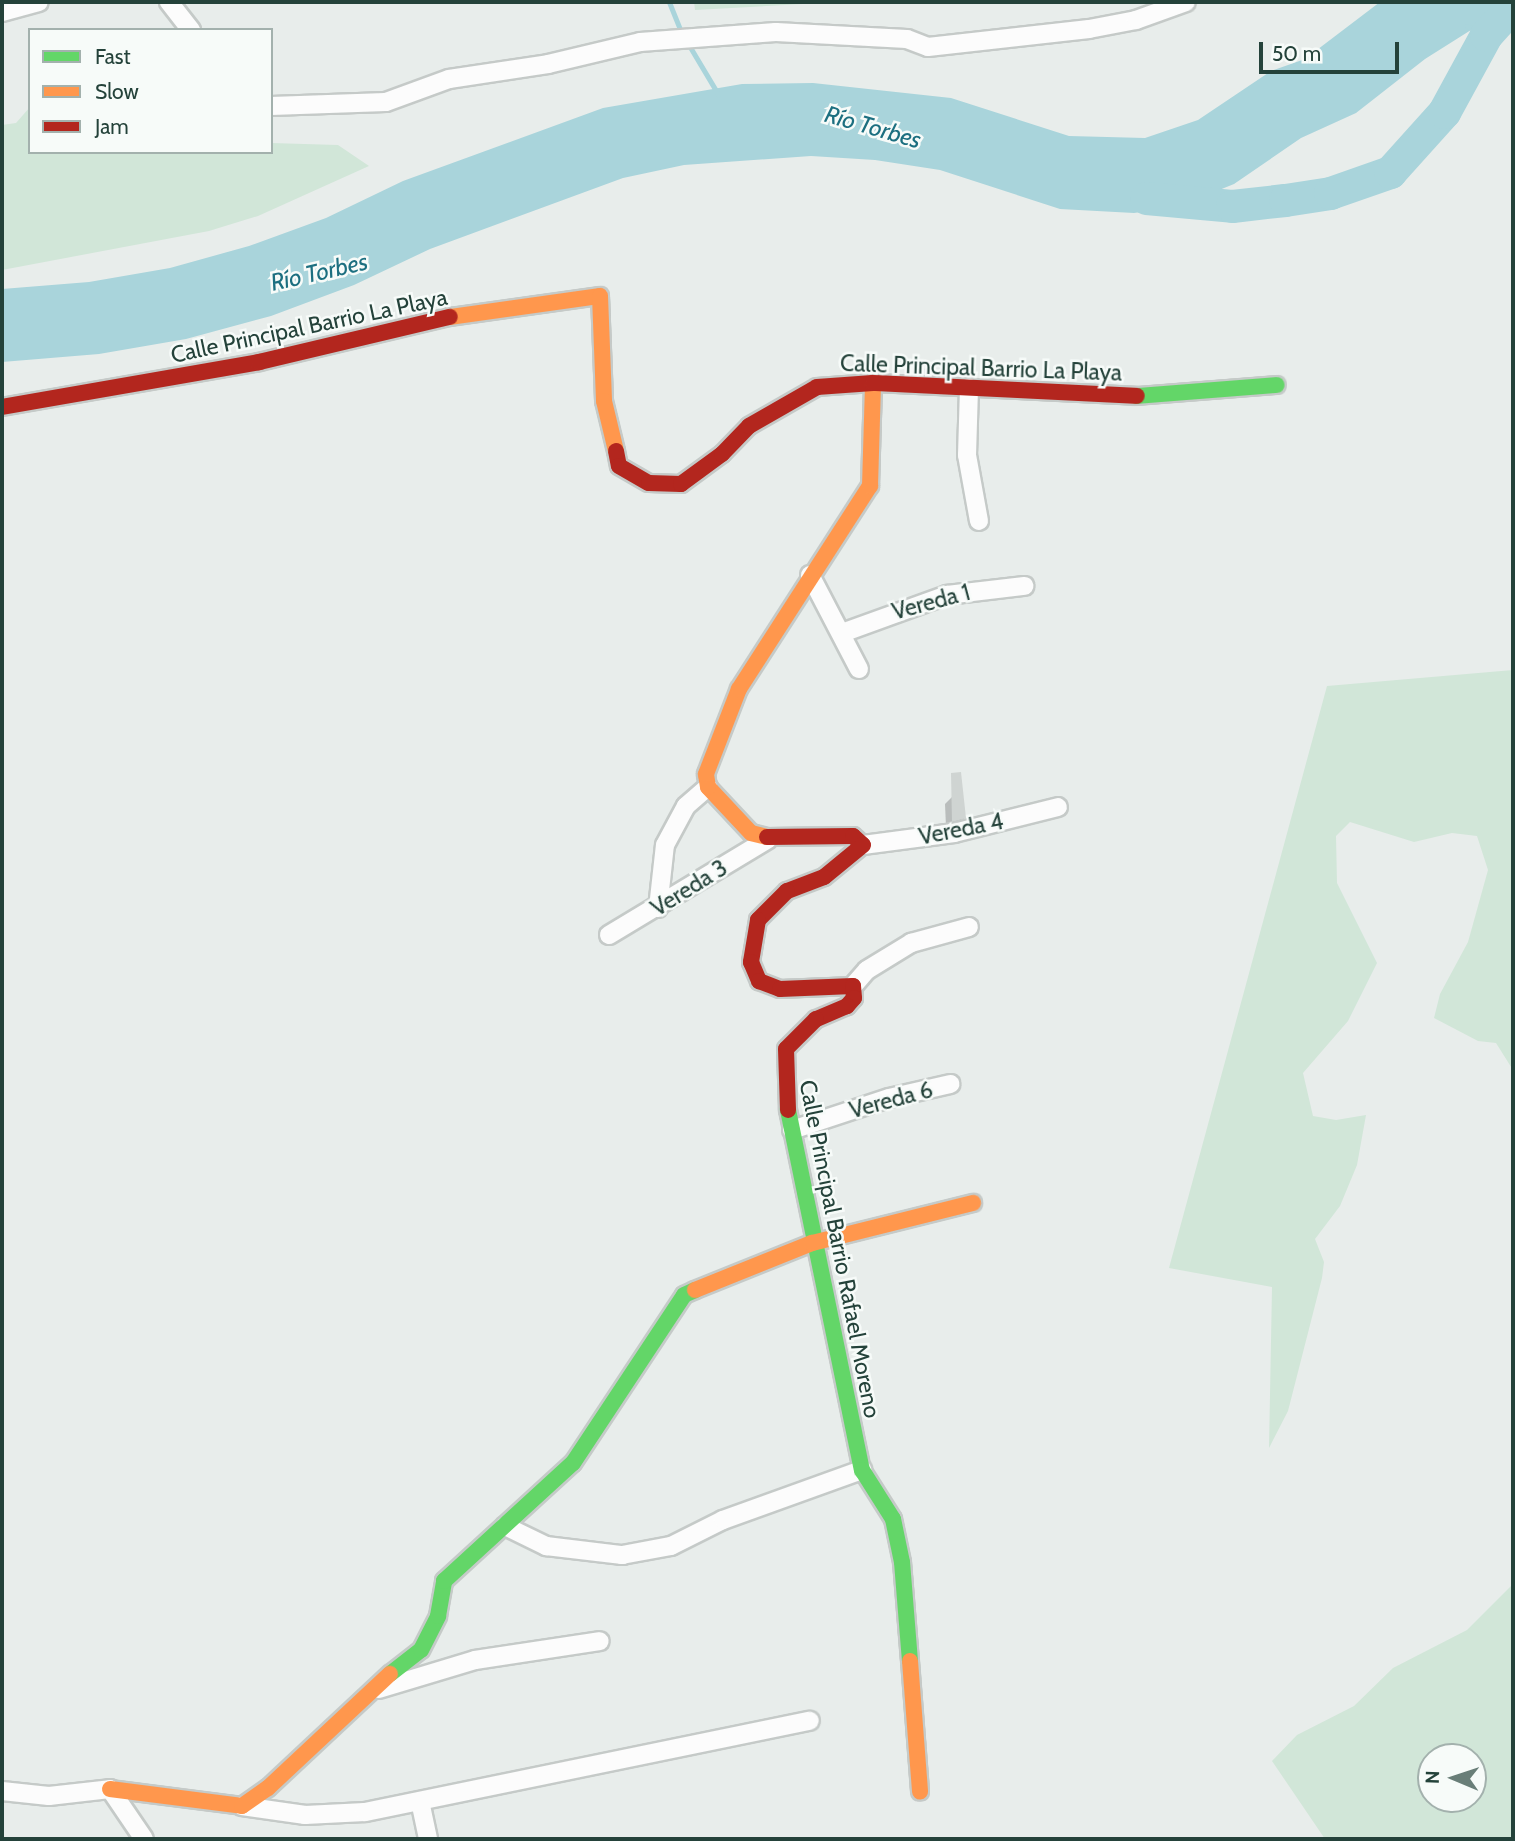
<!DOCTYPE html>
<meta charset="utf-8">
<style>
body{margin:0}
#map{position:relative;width:1515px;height:1841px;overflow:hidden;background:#e8edeb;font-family:Cabin,sans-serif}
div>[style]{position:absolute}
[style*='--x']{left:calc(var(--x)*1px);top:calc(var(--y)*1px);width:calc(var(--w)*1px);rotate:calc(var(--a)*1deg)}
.green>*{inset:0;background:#d1e6d8}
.water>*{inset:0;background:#a9d4db}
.shadow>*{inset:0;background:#0003}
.stream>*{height:5px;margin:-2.5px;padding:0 2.5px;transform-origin:2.5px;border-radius:2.5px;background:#a9d4db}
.river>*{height:33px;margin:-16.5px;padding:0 16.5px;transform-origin:16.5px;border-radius:16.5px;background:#a9d4db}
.building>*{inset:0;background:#cfd4d2}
.roads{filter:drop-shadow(2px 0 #c5cac8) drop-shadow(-2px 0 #c5cac8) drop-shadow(0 2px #c5cac8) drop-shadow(0 -2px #c5cac8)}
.street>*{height:18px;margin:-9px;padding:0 9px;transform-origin:9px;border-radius:9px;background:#fcfcfc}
.fast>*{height:16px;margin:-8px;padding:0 8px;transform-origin:8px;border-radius:8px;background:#63d668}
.slow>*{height:16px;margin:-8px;padding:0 8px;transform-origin:8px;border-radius:8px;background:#ff974d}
.jam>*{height:16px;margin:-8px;padding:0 8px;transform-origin:8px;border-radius:8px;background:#b3261e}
span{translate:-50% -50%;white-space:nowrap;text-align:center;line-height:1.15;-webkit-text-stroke:5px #f7fbf9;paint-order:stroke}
.street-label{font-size:23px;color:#24423a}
.water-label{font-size:24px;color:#1c6f80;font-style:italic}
.frame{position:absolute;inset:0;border:4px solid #24423a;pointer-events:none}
.legend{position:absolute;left:28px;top:28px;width:245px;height:126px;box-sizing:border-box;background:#f7fbf9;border:2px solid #a3b1ad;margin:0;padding:9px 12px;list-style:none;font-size:21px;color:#24423a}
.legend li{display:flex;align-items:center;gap:14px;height:35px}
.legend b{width:35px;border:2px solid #a3b1ad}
.north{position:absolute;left:1417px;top:1743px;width:70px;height:70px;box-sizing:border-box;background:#f7fbf9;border:2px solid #a3b1ad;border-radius:50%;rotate:272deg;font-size:19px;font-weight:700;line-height:28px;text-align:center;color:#24423a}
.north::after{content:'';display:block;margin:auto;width:24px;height:32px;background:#697e78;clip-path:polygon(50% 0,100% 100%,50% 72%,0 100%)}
.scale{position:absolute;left:1259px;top:42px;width:140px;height:32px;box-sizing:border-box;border:4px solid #24423a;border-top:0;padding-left:9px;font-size:21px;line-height:24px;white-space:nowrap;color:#24423a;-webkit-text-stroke:5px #f7fbf9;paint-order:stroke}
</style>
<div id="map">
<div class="green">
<div style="clip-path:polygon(694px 2px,838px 2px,695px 10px)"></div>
<div style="clip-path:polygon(30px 107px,30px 152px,271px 152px,271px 143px,338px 145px,369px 166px,258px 216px,209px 231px,2px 270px,2px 125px,16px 123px)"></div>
<div style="clip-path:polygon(1513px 670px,1513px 1070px,1496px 1043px,1478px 1041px,1434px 1018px,1440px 994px,1468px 942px,1488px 870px,1477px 836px,1452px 833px,1414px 842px,1350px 822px,1336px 836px,1337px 883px,1377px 963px,1348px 1021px,1303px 1073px,1313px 1116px,1336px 1120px,1366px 1115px,1357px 1165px,1340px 1206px,1315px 1239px,1324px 1262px,1322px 1278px,1288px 1411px,1269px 1448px,1272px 1287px,1169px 1268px,1327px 686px)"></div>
<div style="clip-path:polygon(evenodd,1513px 1584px,1513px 1839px,1325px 1839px,1272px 1761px,1297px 1735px,1354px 1706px,1393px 1668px,1467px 1630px,1513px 1584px,1431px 1757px,1473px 1757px,1473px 1799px,1431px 1799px,1431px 1757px)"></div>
</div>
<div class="water">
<div style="clip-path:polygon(1380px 2px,1513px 2px,1513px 14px,1490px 18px,1425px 59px,1356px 113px,1301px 138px,1234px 184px,1177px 207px,1134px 213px,1060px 209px,940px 170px,875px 160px,811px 156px,684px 165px,623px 178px,430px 249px,354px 285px,271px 316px,186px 339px,99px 354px,2px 362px,2px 289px,89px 282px,170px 268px,249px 246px,326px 218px,403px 181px,603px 108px,742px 84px,813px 83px,951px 98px,1069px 136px,1145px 138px,1198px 120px,1271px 71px,1305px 59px)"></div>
</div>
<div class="shadow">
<div style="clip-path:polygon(952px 797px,965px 818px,946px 827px,945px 804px)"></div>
</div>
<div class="stream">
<div style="--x:669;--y:2;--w:35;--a:68"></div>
<div style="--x:1467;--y:26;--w:21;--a:25"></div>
<div style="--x:687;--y:42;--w:61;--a:59.2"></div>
</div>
<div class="river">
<div style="--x:1146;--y:198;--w:86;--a:5.3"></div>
<div style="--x:1232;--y:206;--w:53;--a:-6.5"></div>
<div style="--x:1285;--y:200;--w:46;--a:-8.8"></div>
<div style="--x:1330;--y:193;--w:64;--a:-19.3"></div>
<div style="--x:1390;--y:172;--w:81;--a:-48"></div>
<div style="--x:1444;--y:112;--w:88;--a:-61.4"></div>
<div style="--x:1486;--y:35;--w:40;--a:-48"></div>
</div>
<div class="building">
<div style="clip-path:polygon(961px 772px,966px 818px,952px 822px,951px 773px)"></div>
</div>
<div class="roads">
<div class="street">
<div style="--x:169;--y:2;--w:36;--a:52"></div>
<div style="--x:2;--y:12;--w:38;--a:-15"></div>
<div style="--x:271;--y:106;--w:115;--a:-2"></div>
<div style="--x:386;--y:102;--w:67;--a:-20.1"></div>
<div style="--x:449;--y:79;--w:100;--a:-8.6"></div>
<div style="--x:548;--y:64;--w:95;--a:-13.4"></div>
<div style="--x:640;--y:42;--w:136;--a:-4.2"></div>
<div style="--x:776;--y:32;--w:131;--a:3.1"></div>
<div style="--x:907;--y:39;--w:22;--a:21"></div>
<div style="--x:928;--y:47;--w:162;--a:-6.4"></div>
<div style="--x:1089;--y:29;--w:48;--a:-10.8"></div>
<div style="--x:1136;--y:20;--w:53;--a:-19.8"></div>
<div style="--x:969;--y:388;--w:67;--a:91.7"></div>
<div style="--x:967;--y:455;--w:67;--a:79.7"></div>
<div style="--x:810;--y:575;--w:106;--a:62.5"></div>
<div style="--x:842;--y:633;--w:112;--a:-19.9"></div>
<div style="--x:947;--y:595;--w:78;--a:-6.7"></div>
<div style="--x:863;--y:845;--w:92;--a:-7.5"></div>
<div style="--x:954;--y:833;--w:107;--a:-14"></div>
<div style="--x:658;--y:908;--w:63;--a:-83.7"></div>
<div style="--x:665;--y:845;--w:44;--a:-61.7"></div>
<div style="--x:686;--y:806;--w:29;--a:-41"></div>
<div style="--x:609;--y:935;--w:186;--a:-31.1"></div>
<div style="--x:853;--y:986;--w:21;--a:-49"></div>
<div style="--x:867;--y:970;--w:52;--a:-31.5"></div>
<div style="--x:911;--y:943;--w:60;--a:-15.4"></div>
<div style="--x:792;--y:1130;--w:102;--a:-18.3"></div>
<div style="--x:889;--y:1098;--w:63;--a:-12.9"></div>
<div style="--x:505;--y:1526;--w:46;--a:26"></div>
<div style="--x:546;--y:1546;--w:77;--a:6.8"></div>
<div style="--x:622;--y:1555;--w:50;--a:-10.4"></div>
<div style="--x:671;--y:1546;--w:58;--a:-26.6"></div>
<div style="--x:723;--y:1520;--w:148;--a:-19.8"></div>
<div style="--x:379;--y:1689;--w:100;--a:-16.8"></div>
<div style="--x:475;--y:1660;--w:126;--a:-8.6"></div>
<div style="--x:2;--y:1791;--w:47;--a:6.1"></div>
<div style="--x:49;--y:1796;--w:61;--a:-6.5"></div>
<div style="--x:110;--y:1789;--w:60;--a:55.8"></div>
<div style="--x:420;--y:1801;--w:39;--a:78"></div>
<div style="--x:242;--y:1806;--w:64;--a:8.1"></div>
<div style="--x:305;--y:1815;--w:60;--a:-2.9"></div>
<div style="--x:365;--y:1812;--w:454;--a:-11.6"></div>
</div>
<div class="fast">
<div style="--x:1137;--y:396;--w:140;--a:-4.5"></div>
<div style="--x:788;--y:1110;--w:368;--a:78.4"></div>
<div style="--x:862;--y:1470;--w:58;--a:57.7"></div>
<div style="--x:893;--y:1519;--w:44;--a:78.2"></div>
<div style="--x:902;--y:1562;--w:99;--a:85.4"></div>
<div style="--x:390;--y:1674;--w:39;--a:-38"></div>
<div style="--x:421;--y:1650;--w:38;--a:-63"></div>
<div style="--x:438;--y:1616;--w:36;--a:-80"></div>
<div style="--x:444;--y:1581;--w:175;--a:-42.5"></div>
<div style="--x:573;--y:1463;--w:201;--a:-56.5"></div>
<div style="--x:684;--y:1295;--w:12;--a:-24"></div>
</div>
<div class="slow">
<div style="--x:450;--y:317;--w:151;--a:-8"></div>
<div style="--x:600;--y:296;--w:105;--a:87.8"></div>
<div style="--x:604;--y:401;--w:51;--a:76.5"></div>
<div style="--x:767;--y:837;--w:16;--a:-166"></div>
<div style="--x:751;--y:833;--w:63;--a:-133.1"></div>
<div style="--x:708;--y:787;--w:13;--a:-99"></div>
<div style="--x:706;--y:774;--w:91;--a:-68.8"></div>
<div style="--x:739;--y:689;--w:242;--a:-57.2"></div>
<div style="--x:870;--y:486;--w:103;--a:-88.3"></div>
<div style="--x:695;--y:1290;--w:126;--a:-21.9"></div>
<div style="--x:812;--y:1243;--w:166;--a:-14"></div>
<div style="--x:910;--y:1661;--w:131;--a:85.6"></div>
<div style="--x:110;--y:1789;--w:133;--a:7.3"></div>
<div style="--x:242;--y:1806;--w:32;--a:-35"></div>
<div style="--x:268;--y:1788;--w:167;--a:-43.1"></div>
</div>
<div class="jam">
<div style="--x:2;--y:407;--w:261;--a:-9.9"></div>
<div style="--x:259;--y:362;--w:196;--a:-13.3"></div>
<div style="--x:616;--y:451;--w:15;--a:79"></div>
<div style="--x:619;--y:466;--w:34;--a:30"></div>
<div style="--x:649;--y:483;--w:32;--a:2"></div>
<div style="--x:681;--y:484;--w:51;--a:-36.2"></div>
<div style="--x:722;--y:454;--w:39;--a:-46"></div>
<div style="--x:749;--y:426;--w:78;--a:-29.8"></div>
<div style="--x:817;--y:387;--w:56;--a:-4.1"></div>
<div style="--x:873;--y:383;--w:264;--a:2.8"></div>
<div style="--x:767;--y:837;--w:86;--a:-0.7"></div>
<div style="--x:853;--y:836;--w:13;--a:42"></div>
<div style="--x:863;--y:845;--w:50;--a:140.6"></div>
<div style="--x:824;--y:877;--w:40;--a:159"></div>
<div style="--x:787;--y:891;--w:41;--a:135"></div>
<div style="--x:758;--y:920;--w:43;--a:99.5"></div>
<div style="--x:751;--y:962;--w:21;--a:67"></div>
<div style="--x:759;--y:981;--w:22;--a:21"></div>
<div style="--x:780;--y:989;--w:73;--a:-2.4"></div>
<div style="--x:853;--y:986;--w:12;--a:85"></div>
<div style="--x:854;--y:998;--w:11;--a:131"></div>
<div style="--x:847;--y:1006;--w:34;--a:157"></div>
<div style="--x:816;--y:1019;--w:42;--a:135"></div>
<div style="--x:786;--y:1049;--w:61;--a:88.1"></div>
</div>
</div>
<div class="street-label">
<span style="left:309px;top:326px;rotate:-12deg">Calle Principal Barrio La Playa</span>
<span style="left:981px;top:368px;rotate:2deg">Calle Principal Barrio La Playa</span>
<span style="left:931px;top:602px;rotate:-15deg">Vereda 1</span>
<span style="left:961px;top:829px;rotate:-11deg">Vereda 4</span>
<span style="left:689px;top:888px;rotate:-32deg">Vereda 3</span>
<span style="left:891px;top:1100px;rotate:-15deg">Vereda 6</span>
<span style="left:840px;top:1249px;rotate:79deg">Calle Principal Barrio Rafael Moreno</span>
</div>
<div class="water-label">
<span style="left:873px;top:127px;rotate:16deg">Río Torbes</span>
<span style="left:319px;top:272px;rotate:-13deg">Río Torbes</span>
</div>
<div class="frame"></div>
<ul class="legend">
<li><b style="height:9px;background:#63d668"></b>Fast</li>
<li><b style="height:9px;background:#ff974d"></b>Slow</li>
<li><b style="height:9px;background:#b3261e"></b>Jam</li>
</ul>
<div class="north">N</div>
<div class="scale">50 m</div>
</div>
